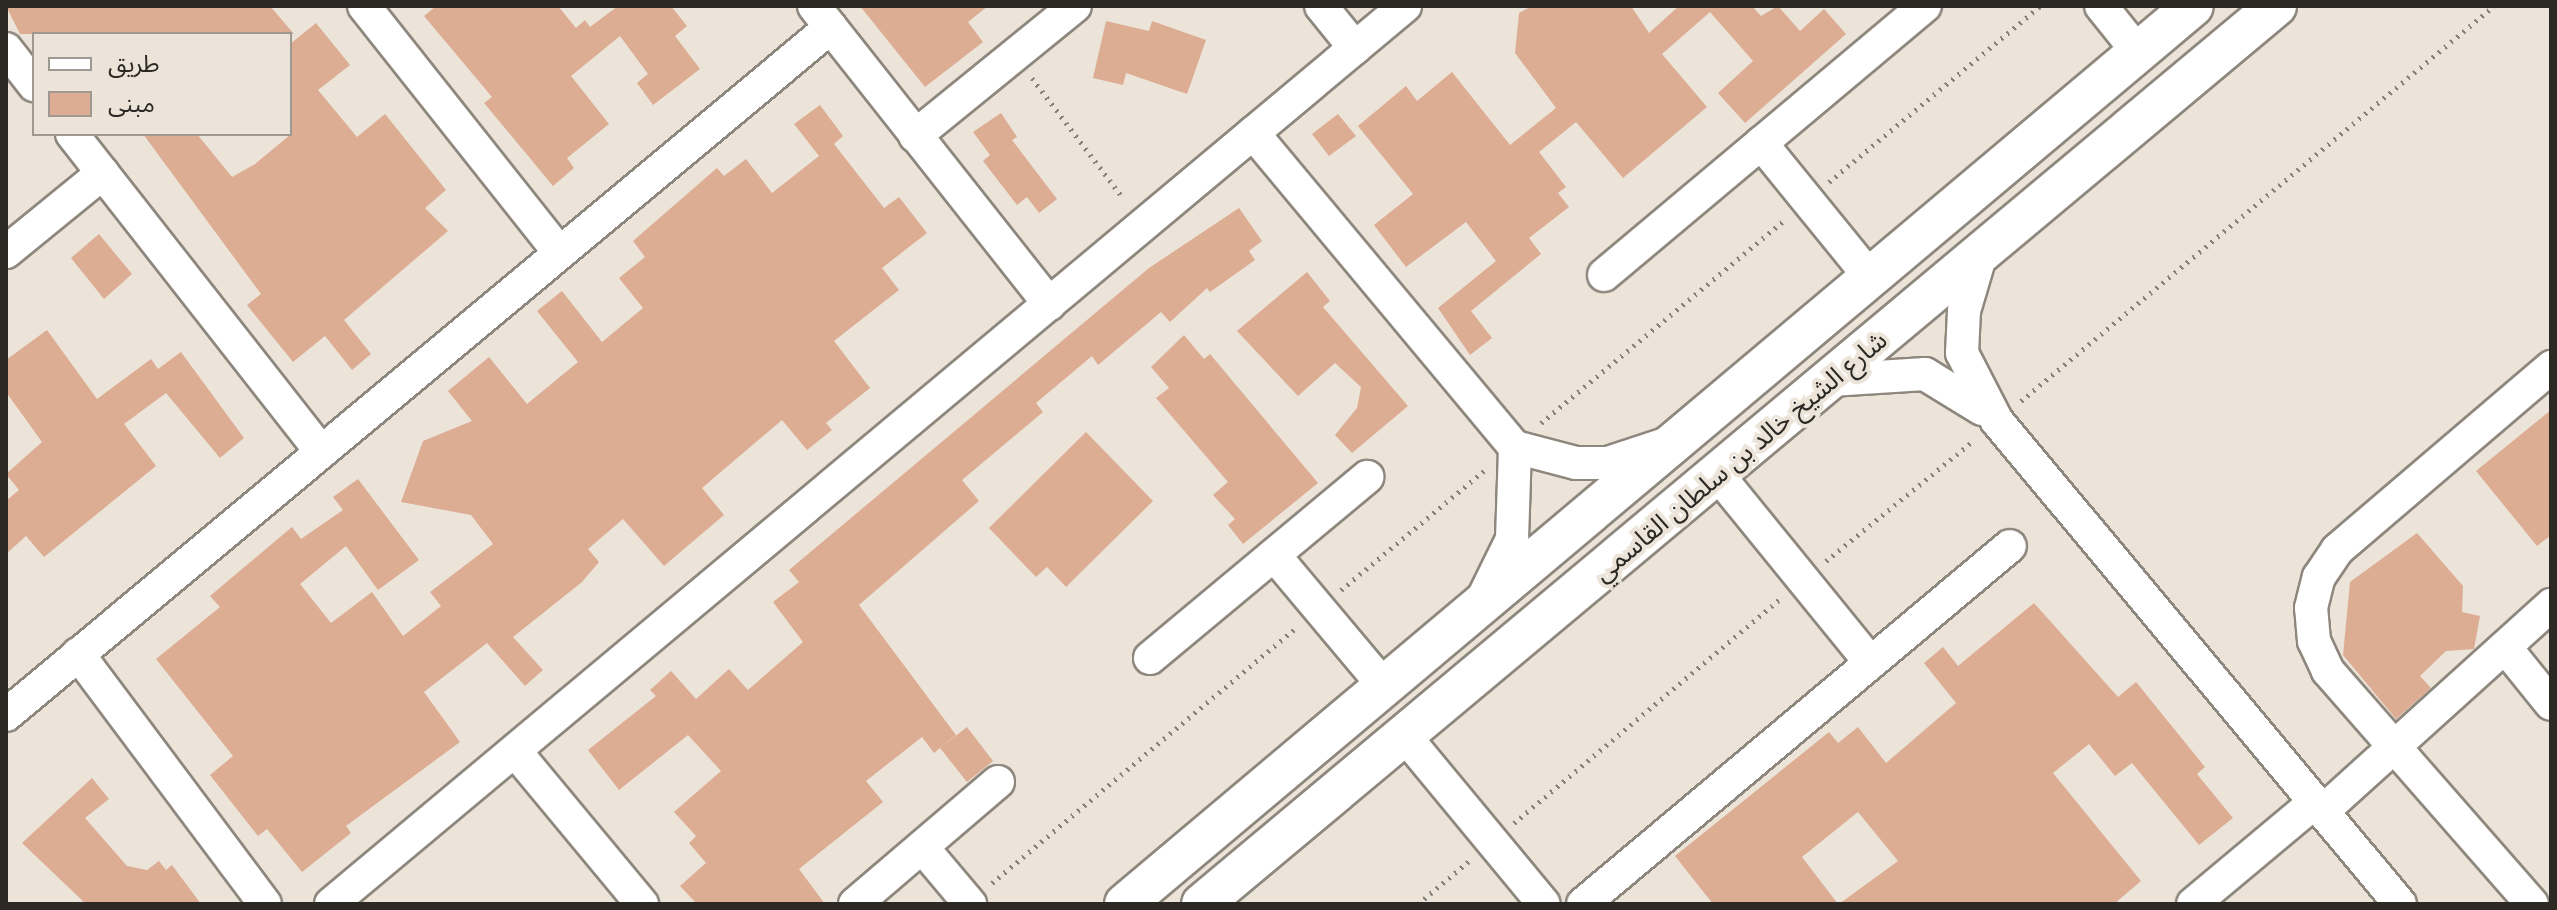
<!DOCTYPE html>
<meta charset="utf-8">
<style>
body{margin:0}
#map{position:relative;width:2557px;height:910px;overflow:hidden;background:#ece4d9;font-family:"PT Serif","Noto Sans Arabic",serif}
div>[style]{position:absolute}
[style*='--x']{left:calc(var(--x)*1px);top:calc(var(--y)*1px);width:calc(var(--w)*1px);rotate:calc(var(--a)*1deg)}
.building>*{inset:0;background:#dcac93}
.path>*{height:5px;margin-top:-2.5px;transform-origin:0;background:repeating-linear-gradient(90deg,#86817a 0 2px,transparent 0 8px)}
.roads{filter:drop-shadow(2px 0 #8e877d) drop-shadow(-2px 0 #8e877d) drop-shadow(0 2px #8e877d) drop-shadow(0 -2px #8e877d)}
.minor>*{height:32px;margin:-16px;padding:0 16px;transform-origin:16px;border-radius:16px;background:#fff}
.major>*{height:40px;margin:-20px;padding:0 20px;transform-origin:20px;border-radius:20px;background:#fff}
span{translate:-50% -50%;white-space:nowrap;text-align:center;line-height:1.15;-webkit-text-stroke:8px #ece4d9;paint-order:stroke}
.street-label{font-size:26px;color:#2c2925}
.frame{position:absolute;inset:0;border:8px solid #2c2925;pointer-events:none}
.legend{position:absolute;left:32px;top:32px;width:260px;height:104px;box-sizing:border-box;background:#ece4d9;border:2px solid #9f9991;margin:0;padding:10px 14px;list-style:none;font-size:24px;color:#2c2925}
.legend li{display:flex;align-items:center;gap:16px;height:40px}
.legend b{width:40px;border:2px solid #9f9991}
</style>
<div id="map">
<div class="building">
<div style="clip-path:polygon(6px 6px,270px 6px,294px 34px,20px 34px)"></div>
<div style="clip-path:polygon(436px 6px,558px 6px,576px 28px,585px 20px,590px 27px,618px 6px,671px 6px,687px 26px,675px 36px,700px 69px,653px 105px,637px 83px,648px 74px,620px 36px,571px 76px,609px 124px,567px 158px,574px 168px,553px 186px,484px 103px,492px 97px,424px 16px)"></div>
<div style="clip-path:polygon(860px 6px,988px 6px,968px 22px,983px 42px,925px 87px)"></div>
<div style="clip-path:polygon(1532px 6px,1631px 6px,1649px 33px,1679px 6px,1752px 6px,1761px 16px,1778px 6px,1800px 31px,1824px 9px,1846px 34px,1745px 123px,1718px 93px,1753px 61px,1710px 12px,1662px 54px,1707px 107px,1623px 178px,1576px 122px,1539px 152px,1566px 187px,1558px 193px,1569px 207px,1529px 238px,1541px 254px,1471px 311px,1492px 338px,1470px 355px,1438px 308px,1496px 261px,1466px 222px,1406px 267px,1374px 225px,1413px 194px,1358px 126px,1406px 86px,1417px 101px,1452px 72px,1510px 145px,1556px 108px,1515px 53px,1519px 13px)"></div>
<div style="clip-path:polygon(1106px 21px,1149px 31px,1152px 21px,1206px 40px,1187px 94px,1126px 73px,1123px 85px,1093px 78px)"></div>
<div style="clip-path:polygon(316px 23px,350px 65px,318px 90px,357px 137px,385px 114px,446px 190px,425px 208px,448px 231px,344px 320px,371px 354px,352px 370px,325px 336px,293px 362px,247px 305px,261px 294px,143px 134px,197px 134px,232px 177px,255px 164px,290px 135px,290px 44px)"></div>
<div style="clip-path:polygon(820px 105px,843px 136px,834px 144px,884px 208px,899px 197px,927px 233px,882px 268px,899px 290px,834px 341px,870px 388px,826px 423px,832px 430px,807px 450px,782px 420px,702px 488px,724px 515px,664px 566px,623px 519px,588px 549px,599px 562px,582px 582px,513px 637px,543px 670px,525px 686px,487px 643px,424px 692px,460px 742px,346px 826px,351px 833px,302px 872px,267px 829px,258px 836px,210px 775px,233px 756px,156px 659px,220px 607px,210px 596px,292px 527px,301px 539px,343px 510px,333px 497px,358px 479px,419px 560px,378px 590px,346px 546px,300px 584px,331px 623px,372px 592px,403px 636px,441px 606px,430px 592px,493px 544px,471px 515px,401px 502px,423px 441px,472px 421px,448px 391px,489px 357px,527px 404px,578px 362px,537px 311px,562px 291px,602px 342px,643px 308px,619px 278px,645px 257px,633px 241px,717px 168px,724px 176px,746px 159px,772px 193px,819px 156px,794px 124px)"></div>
<div style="clip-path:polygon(1001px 113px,1017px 137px,1012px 140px,1057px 199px,1039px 213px,1027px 197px,1017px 205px,983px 161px,990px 155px,973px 132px)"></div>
<div style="clip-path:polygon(1338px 114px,1356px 136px,1329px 156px,1312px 134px)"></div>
<div style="clip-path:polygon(1239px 208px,1262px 241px,1249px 251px,1255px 260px,1210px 292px,1207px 288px,1170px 322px,1161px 312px,1098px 365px,1092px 356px,1036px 403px,1043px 412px,962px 480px,979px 501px,859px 605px,956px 735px,934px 753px,922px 737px,866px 781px,883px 802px,799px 869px,825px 904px,697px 904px,680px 886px,706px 863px,689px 843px,696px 836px,674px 812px,721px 771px,688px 735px,619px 790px,588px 750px,656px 696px,650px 690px,671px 671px,696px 699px,729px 669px,748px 690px,803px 642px,773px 602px,799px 582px,789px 570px,1149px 268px)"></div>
<div style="clip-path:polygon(99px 234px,132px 274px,104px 299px,71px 258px)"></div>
<div style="clip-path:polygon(1307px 272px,1330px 301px,1323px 307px,1408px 406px,1352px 453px,1335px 435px,1357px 408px,1361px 387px,1335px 363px,1298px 396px,1237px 331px)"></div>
<div style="clip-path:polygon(47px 330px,97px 399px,151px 359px,158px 369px,181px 352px,244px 438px,220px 458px,166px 393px,124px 424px,156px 466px,44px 557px,26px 536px,6px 554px,6px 501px,19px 490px,6px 474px,42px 442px,6px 392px,6px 360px)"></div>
<div style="clip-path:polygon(1184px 335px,1204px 359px,1210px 354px,1318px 483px,1243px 544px,1228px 525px,1235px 519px,1213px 495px,1228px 482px,1156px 398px,1169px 388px,1151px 367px)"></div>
<div style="clip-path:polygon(2551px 410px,2551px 535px,2537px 546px,2476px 471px)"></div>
<div style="clip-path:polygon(1086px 432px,1153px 501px,1066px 587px,1047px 567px,1036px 577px,989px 528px)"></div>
<div style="clip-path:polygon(2417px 533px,2463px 586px,2462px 612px,2480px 616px,2474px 649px,2446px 651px,2420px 676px,2431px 688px,2396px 719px,2343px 655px,2350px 582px)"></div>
<div style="clip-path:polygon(2034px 603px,2118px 697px,2136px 682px,2205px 767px,2197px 774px,2233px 818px,2199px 845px,2132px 763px,2115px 776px,2089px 744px,2053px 773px,2141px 881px,2114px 904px,1839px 904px,1898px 861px,1858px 812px,1802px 857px,1838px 904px,1713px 904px,1675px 856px,1829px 732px,1838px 743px,1858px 727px,1886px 763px,1956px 703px,1924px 663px,1943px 647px,1958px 666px)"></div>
<div style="clip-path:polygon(967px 727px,993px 761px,967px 782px,940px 748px)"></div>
<div style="clip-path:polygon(92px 778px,109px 799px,85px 818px,127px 866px,147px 870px,159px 861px,166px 870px,172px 865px,201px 904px,86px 904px,22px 843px)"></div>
</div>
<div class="path">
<div style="--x:1032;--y:78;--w:151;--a:52.8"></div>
<div style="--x:1829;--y:182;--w:275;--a:-39.8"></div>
<div style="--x:2021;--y:401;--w:616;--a:-39.87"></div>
<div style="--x:1541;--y:423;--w:317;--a:-39.8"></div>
<div style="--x:1826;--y:561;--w:190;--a:-39.2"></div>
<div style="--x:1341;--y:590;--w:186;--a:-39.8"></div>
<div style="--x:1514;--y:823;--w:349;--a:-40.1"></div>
<div style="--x:992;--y:883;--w:398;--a:-40"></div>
<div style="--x:1418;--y:904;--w:67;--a:-40.1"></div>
</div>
<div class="roads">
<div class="minor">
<div style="--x:364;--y:6;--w:315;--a:51.6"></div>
<div style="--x:814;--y:6;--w:380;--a:51.7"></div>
<div style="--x:1321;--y:6;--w:54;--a:51"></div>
<div style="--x:2101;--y:6;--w:59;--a:51.2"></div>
<div style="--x:6;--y:49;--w:46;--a:52.1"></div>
<div style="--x:1253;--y:133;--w:409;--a:50.2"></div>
<div style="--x:1515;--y:447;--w:63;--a:14.7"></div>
<div style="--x:1576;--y:463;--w:32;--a:0"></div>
<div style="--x:1608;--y:463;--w:60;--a:-18.4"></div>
<div style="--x:72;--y:134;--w:404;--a:51.9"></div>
<div style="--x:915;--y:136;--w:206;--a:-39.1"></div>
<div style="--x:1761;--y:143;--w:171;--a:50.9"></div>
<div style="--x:6;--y:252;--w:125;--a:-39.2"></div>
<div style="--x:1980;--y:257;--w:56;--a:106.5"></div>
<div style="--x:1964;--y:311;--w:42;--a:92.7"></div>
<div style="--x:1962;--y:353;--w:76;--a:62.8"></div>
<div style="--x:1997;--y:421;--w:629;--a:50.16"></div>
<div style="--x:1604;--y:275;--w:419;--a:-40"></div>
<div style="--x:1831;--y:380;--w:94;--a:-3.7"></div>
<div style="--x:1925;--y:374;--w:67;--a:31.6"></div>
<div style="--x:1718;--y:475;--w:241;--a:50.9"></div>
<div style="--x:1274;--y:555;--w:170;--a:50"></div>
<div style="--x:1484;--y:596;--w:64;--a:-63.8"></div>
<div style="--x:1512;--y:539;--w:92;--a:-88.1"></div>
<div style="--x:2505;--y:647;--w:73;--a:51.1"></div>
<div style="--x:78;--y:654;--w:312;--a:53.2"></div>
<div style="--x:1150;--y:658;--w:283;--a:-39.8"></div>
<div style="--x:6;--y:715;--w:1074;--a:-39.83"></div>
<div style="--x:1404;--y:735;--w:219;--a:50.4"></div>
<div style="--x:515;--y:751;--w:199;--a:50.3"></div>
<div style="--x:2322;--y:812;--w:309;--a:-42.1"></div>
<div style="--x:922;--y:847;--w:75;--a:49.9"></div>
<div style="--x:331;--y:904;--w:1400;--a:-39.9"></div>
<div style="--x:855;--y:904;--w:188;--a:-40.5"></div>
<div style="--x:1583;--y:904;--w:557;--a:-39.98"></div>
<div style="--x:2193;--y:904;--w:159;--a:-39.9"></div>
<div style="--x:2532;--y:904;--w:310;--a:-131.2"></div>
<div style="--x:2328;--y:671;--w:33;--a:-115"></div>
<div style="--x:2314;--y:641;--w:33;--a:-95"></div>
<div style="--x:2311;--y:608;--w:32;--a:-76"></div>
<div style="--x:2319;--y:577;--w:32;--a:-56"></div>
<div style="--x:2337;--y:550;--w:282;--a:-40.5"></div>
</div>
<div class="major">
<div style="--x:1125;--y:904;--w:1395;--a:-40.06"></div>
<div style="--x:1202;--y:904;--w:1400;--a:-39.9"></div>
</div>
</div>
<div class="street-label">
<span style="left:1740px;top:456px;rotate:-40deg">شارع الشيخ خالد بن سلطان القاسمي</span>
</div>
<div class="frame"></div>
<ul class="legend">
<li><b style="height:10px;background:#fff"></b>طريق</li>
<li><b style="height:22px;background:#dcac93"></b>مبنى</li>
</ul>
</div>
